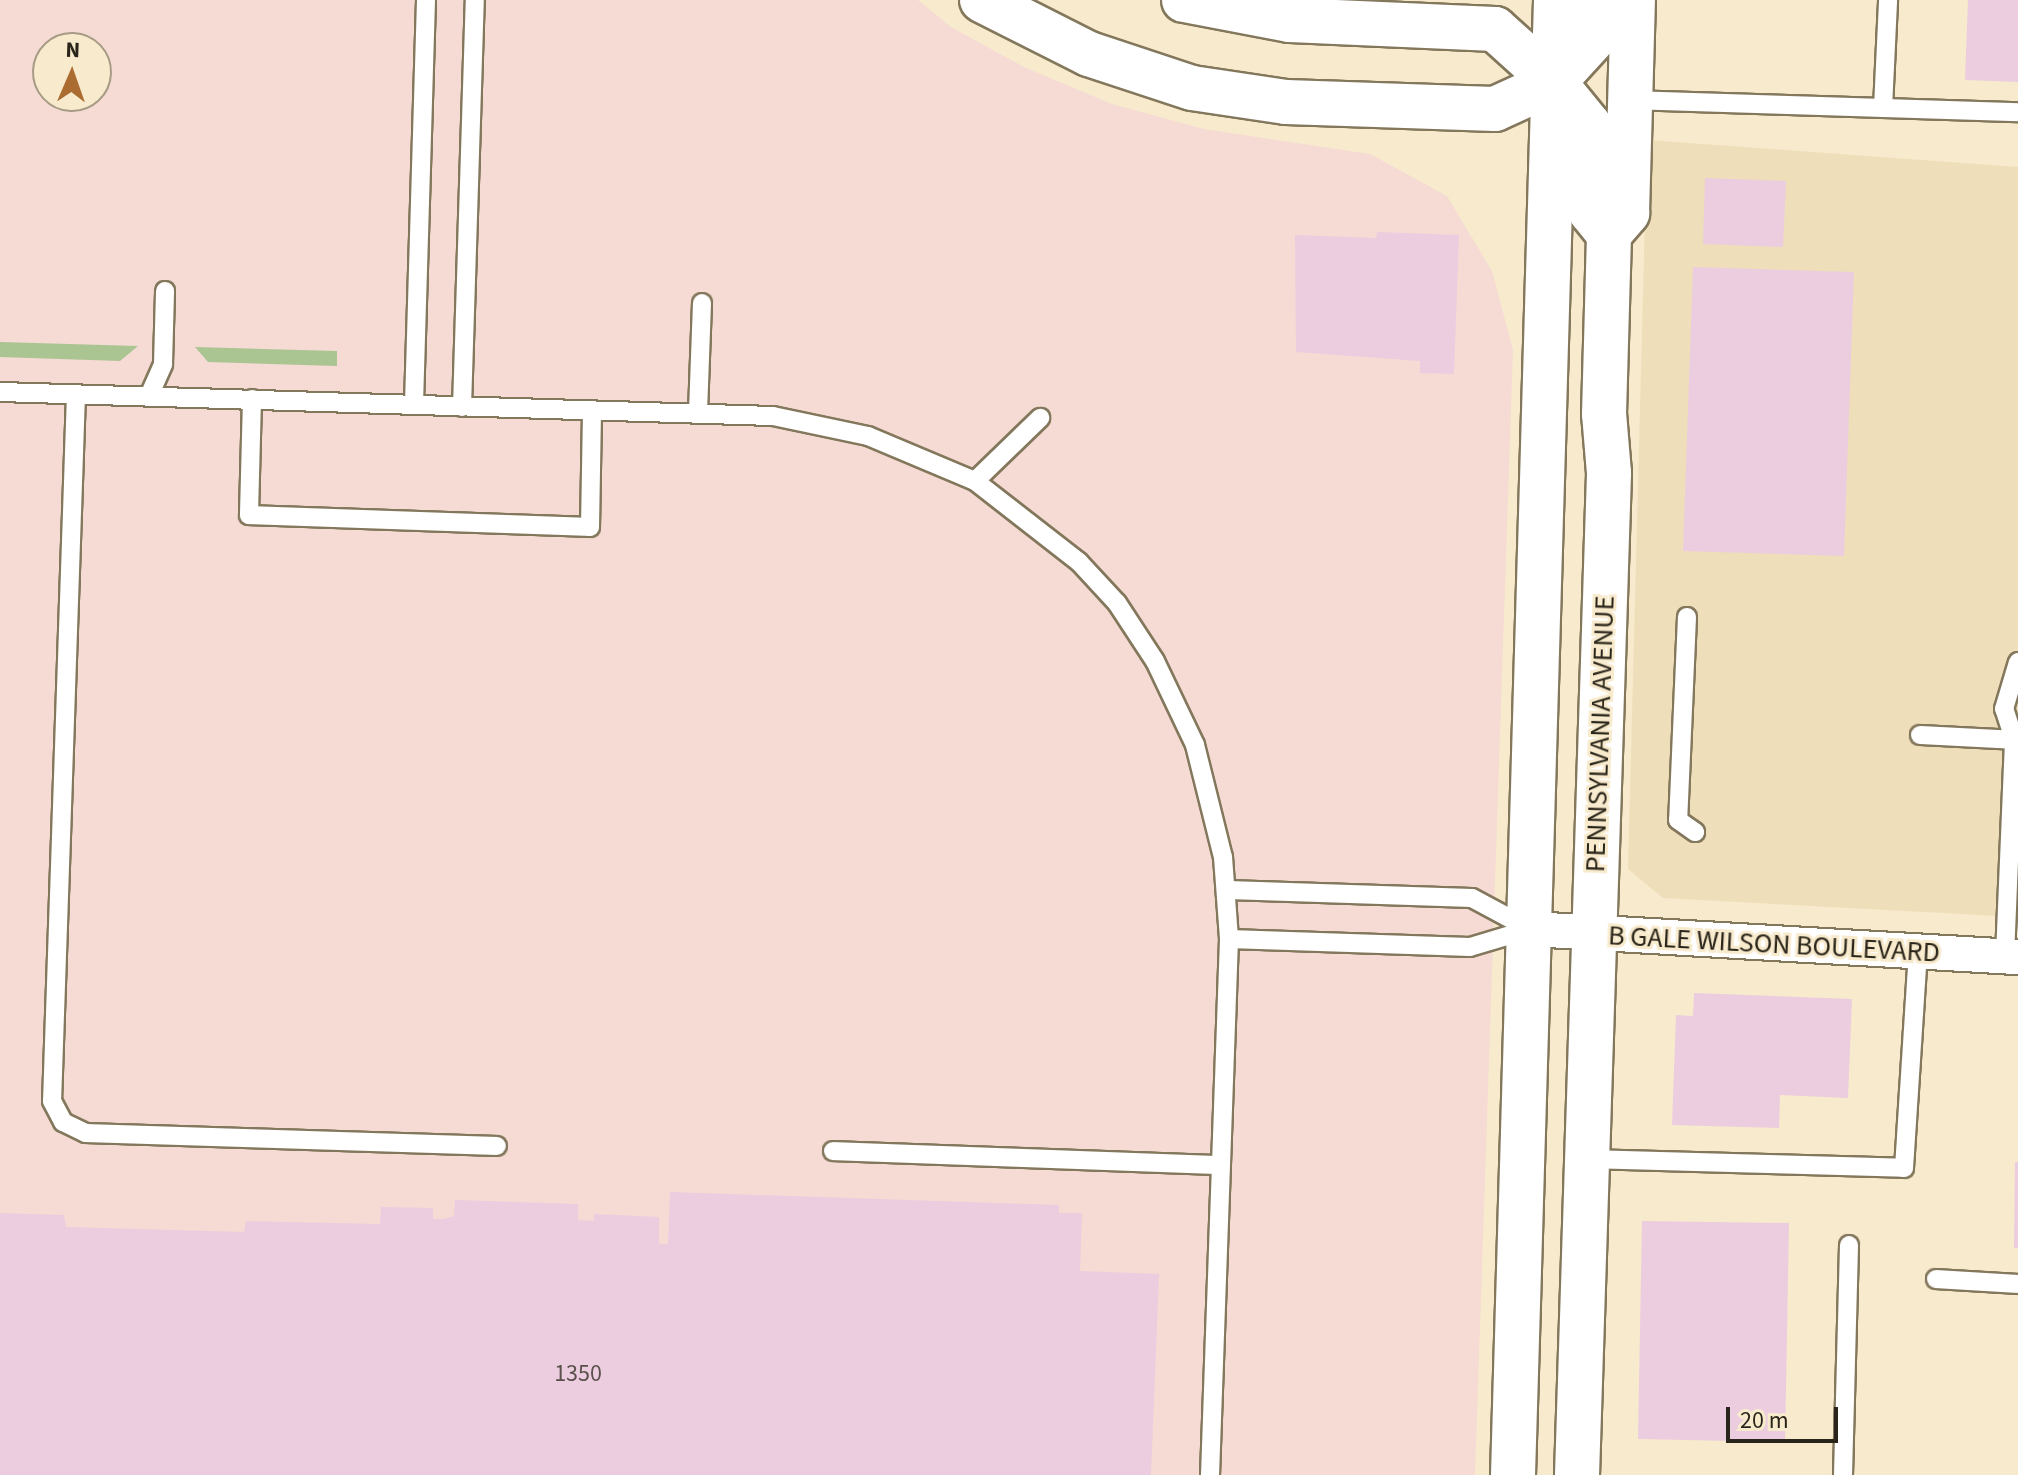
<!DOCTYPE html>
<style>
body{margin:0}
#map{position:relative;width:2018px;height:1475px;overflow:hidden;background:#f8eacc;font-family:"Source Sans 3",sans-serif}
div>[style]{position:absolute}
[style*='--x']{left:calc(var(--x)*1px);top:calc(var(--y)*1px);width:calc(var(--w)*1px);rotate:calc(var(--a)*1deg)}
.commercial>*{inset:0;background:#f5dbd4}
.built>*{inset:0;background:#efdeba}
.green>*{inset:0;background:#aac492}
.building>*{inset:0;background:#ebcddf}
.roads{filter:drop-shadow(2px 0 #83775c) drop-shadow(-2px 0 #83775c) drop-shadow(0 2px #83775c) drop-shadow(0 -2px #83775c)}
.lane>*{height:18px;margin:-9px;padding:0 9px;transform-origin:9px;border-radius:9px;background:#fff}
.street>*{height:34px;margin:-17px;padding:0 17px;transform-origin:17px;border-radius:17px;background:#fff}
.secondary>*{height:44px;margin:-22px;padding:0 22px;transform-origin:22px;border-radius:22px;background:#fff}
span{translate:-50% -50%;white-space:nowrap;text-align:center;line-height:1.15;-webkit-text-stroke:6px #f8eacc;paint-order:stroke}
.number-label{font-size:24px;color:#5a4f4b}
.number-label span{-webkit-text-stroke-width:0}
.street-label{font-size:28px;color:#2a251a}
.north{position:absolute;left:32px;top:32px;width:80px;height:80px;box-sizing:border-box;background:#f8eacc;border:2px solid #a69b85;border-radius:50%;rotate:2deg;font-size:22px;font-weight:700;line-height:32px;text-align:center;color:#2a251a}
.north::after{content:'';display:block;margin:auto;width:28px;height:36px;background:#ab6c32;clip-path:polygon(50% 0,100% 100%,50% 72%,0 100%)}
.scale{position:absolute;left:1726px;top:1407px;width:112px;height:36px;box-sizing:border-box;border:4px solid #2a251a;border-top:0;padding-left:10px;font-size:24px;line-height:28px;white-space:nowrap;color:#2a251a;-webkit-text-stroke:6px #f8eacc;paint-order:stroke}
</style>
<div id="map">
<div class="commercial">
<div style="clip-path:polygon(evenodd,0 0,918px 0,951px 27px,1024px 67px,1112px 104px,1204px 129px,1370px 154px,1447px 196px,1492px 271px,1513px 350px,1475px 1475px,0 1475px,0 0,48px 48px,96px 48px,96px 96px,48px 96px,48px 48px)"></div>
</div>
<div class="built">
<div style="clip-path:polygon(1647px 140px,2018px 167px,2018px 917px,1663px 898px,1628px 869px)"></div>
</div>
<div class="green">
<div style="clip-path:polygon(0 342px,138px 346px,120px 361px,0 357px)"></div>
<div style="clip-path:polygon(195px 347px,337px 351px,337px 366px,208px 362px)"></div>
</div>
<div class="building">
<div style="clip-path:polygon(1968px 0,2018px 0,2018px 82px,1965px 80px)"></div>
<div style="clip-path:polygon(1705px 178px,1786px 181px,1783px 247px,1703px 244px)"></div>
<div style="clip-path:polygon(1377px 232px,1459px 235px,1454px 374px,1420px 373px,1420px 361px,1296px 352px,1295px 235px,1376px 238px)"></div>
<div style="clip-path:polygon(1693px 267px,1854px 272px,1844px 556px,1683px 551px)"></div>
<div style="clip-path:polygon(1694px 993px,1852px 999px,1848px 1098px,1780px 1095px,1779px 1128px,1672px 1125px,1676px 1015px,1693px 1016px)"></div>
<div style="clip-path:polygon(2015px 1162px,2018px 1162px,2018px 1248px,2014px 1248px)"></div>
<div style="clip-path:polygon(670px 1192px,1059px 1205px,1059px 1213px,1082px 1213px,1080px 1271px,1159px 1274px,1151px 1475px,0 1475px,0 1213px,64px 1215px,66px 1227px,244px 1232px,246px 1221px,380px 1224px,381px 1207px,433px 1208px,433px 1219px,444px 1219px,454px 1216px,455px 1200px,578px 1204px,578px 1220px,594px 1221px,594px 1214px,659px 1217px,659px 1244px,668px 1244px)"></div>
<div style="clip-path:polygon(1642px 1221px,1789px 1223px,1785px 1442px,1638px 1439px)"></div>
</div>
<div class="roads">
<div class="lane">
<div style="--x:1630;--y:100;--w:388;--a:1.8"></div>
<div style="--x:1883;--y:108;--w:108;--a:-87.3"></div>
<div style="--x:0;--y:392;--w:773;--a:1.78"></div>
<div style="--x:773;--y:416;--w:97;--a:11.9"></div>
<div style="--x:868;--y:436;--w:116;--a:22.8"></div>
<div style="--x:975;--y:481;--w:132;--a:37.9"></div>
<div style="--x:1079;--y:562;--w:56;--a:47.2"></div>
<div style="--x:1117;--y:603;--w:69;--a:56.8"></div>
<div style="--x:1155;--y:661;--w:93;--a:64.5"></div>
<div style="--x:1195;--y:745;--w:115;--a:76"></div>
<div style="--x:1223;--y:857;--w:82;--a:85.8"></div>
<div style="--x:1229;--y:939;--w:536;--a:92.03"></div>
<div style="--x:76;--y:394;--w:707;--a:91.94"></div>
<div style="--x:52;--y:1101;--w:24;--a:62"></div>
<div style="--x:63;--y:1122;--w:25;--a:26"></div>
<div style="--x:86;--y:1133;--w:411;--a:1.8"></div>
<div style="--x:149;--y:396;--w:35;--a:-66"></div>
<div style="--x:163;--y:364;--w:73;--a:-88.4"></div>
<div style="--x:252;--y:399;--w:116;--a:91.5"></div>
<div style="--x:249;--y:515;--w:341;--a:2"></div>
<div style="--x:590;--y:527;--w:116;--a:-89"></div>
<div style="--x:414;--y:404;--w:404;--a:-88.3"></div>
<div style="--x:462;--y:407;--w:407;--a:-88.2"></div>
<div style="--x:698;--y:412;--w:109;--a:-87.9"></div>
<div style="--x:975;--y:481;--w:91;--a:-44.1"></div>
<div style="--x:1687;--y:617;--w:203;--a:92.5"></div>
<div style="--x:1678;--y:820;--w:21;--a:35"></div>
<div style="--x:1920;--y:735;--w:98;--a:2.9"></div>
<div style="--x:1228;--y:890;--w:244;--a:1.9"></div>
<div style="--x:1472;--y:898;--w:64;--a:28.2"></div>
<div style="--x:1229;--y:939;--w:241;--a:1.9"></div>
<div style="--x:1470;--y:947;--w:59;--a:-16.6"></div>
<div style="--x:2005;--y:956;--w:217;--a:-87.6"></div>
<div style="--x:2014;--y:739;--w:32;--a:-108"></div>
<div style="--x:2004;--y:709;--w:49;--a:-73.4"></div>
<div style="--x:833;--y:1151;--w:388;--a:2.1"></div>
<div style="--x:1587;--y:1159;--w:317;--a:1.6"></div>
<div style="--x:1904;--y:1168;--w:218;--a:-86.3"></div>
<div style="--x:1936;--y:1279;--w:82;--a:3.5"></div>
<div style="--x:1843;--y:1475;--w:230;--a:-88.5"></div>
</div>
<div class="street">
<div style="--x:1530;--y:929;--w:489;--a:3.3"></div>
</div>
<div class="secondary">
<div style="--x:982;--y:0;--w:120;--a:26.8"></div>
<div style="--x:1089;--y:54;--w:108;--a:18.3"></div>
<div style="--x:1192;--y:88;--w:95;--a:8.5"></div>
<div style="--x:1286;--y:102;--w:209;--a:1.9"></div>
<div style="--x:1495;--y:109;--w:65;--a:-24.6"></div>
<div style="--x:1554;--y:82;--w:62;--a:-47.6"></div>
<div style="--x:1596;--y:36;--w:36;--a:-87"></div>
<div style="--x:1184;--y:0;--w:108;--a:10.7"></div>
<div style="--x:1290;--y:20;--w:205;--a:2.5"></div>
<div style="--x:1495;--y:29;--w:79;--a:41.9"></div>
<div style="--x:1554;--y:82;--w:55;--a:50.9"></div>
<div style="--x:1589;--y:125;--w:87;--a:88.7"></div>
<div style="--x:1591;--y:212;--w:28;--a:51"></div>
<div style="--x:1513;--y:1475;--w:1476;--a:-88.33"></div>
<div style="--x:1577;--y:1475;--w:1003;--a:-88.17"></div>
<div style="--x:1609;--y:473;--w:59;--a:-94.8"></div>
<div style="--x:1604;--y:414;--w:180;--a:-88.4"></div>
<div style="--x:1609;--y:234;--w:28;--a:-49"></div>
<div style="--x:1627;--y:213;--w:213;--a:-88.4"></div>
</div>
</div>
<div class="number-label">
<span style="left:578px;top:1374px">1350</span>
</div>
<div class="street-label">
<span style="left:1600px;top:734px;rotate:-88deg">PENNSYLVANIA AVENUE</span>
<span style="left:1774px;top:944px;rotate:3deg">B GALE WILSON BOULEVARD</span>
</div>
<div class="north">N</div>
<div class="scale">20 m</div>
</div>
